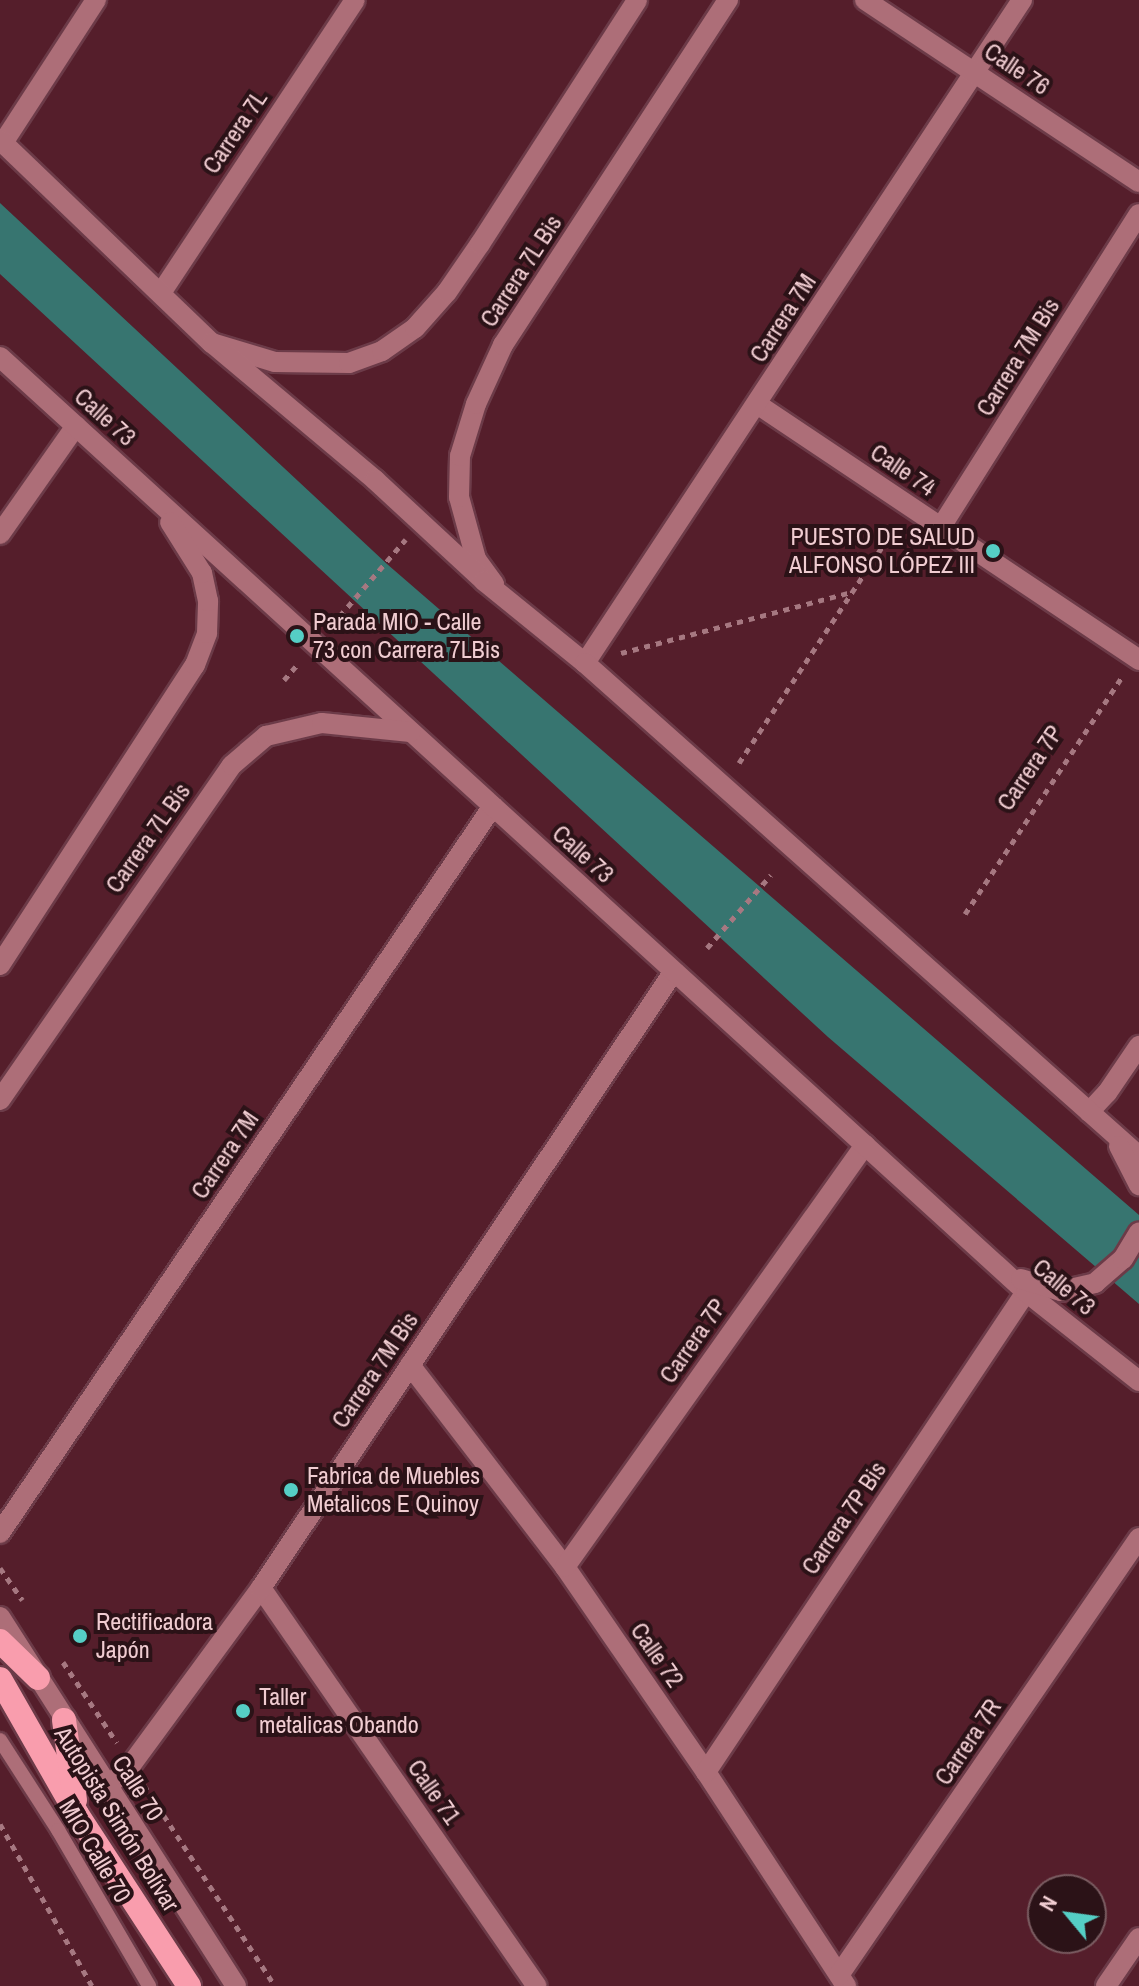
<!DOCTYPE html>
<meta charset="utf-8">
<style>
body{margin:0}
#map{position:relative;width:1139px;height:1986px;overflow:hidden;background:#551e2b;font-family:"Archivo Narrow",sans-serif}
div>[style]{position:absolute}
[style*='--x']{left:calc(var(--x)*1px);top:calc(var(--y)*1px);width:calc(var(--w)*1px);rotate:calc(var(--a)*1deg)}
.water>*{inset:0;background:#377570}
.path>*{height:5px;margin-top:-2.5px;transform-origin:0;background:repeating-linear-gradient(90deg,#a67881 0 6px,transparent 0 12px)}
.roads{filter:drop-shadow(2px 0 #6c3b48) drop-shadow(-2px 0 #6c3b48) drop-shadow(0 2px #6c3b48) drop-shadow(0 -2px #6c3b48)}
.lane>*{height:14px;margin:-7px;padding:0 7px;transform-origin:7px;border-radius:7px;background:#ad6e78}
.street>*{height:20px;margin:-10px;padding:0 10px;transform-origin:10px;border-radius:10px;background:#ad6e78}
.secondary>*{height:20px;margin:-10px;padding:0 10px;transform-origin:10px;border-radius:10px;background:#ad6e78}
.highway>*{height:24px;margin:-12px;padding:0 12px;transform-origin:12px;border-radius:12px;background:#f99dad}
.dots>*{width:22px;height:22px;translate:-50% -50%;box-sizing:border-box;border:4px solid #2b1217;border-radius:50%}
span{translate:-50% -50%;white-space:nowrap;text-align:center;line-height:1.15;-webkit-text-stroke:8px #2b1217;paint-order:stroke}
.street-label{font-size:24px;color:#f0ccd1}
.poi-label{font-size:24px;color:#f0ccd1}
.right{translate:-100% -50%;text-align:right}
.left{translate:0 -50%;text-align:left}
.north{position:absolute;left:1027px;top:1874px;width:80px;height:80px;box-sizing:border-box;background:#2b1217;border:2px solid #7a5c61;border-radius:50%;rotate:299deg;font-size:22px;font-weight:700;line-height:32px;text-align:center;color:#f0ccd1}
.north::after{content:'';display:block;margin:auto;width:28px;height:36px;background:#55cec5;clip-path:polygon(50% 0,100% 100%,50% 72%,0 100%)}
</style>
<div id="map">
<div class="water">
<div style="clip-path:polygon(0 203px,387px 564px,1139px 1215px,1139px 1304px,828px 1037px,0 274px)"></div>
</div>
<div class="path">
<div style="--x:332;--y:625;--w:113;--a:-49.3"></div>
<div style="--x:621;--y:653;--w:239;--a:-14.8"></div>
<div style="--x:284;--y:680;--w:23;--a:-49"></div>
<div style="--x:739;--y:763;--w:283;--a:-56.5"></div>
<div style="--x:965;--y:914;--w:283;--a:-56.5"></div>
<div style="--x:707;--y:948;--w:97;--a:-48.8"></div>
<div style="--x:0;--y:1568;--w:39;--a:55"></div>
<div style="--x:63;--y:1662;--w:97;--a:56.3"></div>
<div style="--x:144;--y:1785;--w:240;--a:56.9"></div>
<div style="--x:0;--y:1824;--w:186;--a:60.4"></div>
</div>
<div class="roads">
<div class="lane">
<div style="--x:0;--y:1740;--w:107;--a:57.2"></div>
<div style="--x:58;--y:1830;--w:181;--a:59.7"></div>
</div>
<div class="street">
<div style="--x:3;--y:143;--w:171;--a:-57"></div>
<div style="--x:161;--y:293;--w:351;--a:-56.5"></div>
<div style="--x:212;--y:343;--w:66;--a:16.8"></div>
<div style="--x:275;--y:362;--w:74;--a:0.8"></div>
<div style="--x:349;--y:363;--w:35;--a:-20"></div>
<div style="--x:382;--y:351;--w:40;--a:-34.9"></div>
<div style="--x:415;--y:328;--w:48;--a:-48.4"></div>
<div style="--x:447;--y:292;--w:58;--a:-55.5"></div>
<div style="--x:480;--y:244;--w:290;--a:-57.2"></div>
<div style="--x:757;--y:404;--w:460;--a:33.8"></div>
<div style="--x:941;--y:527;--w:370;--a:-57.7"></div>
<div style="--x:0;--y:534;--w:132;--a:-54.9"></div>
<div style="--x:494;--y:584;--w:31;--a:-126"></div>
<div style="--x:476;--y:559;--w:64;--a:-105.3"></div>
<div style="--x:459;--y:497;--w:41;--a:-88.6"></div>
<div style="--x:460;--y:456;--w:54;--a:-72.9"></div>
<div style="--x:476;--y:404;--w:65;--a:-65.4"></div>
<div style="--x:503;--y:345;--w:412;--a:-56.9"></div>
<div style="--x:585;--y:663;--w:794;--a:-56.61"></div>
<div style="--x:1089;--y:1112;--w:26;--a:-47"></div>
<div style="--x:1107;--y:1093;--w:57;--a:-55.8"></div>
<div style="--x:410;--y:1365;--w:255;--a:52.5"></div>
<div style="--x:565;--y:1567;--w:249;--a:55.5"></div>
<div style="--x:706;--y:1772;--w:256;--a:56.8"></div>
<div style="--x:0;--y:1533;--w:878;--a:-55.86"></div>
<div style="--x:565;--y:1567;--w:518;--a:-54.59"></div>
<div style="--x:261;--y:1588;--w:484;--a:55.3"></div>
<div style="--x:706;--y:1772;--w:577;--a:-56.31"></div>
<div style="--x:106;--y:1788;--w:34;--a:-43"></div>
<div style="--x:131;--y:1765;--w:220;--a:-53.7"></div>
<div style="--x:261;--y:1588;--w:742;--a:-56.2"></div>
<div style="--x:839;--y:1975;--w:530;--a:-55.53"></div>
<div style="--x:1106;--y:1986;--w:58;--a:-55.5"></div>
</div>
<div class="secondary">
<div style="--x:865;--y:0;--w:329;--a:33.6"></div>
<div style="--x:0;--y:140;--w:294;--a:43.8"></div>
<div style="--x:212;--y:343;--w:213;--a:40"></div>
<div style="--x:375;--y:480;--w:149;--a:42.8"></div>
<div style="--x:484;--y:581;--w:130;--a:39.1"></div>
<div style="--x:585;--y:663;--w:742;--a:41.67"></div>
<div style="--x:0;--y:357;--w:1388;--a:42.34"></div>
<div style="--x:1026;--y:1292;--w:144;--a:38.2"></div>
<div style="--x:0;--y:965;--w:358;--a:-57"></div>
<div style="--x:195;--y:665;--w:34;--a:-69"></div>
<div style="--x:207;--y:633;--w:32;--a:-88"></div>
<div style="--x:208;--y:601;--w:29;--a:-102"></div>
<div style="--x:202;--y:573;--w:60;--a:-122.1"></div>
<div style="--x:0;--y:1100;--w:407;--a:-55.3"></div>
<div style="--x:232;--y:765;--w:45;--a:-40.5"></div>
<div style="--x:266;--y:736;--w:57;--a:-13.1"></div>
<div style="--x:322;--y:723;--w:89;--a:5.8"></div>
<div style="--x:1119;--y:1146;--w:44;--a:62.9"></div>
<div style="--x:1021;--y:1279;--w:42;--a:16.7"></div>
<div style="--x:1061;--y:1291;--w:35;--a:-13"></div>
<div style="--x:1095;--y:1283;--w:37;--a:-41"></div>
<div style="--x:1123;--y:1259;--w:31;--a:-59"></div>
<div style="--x:0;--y:1617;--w:438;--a:57.4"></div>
</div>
<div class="highway">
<div style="--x:0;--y:1641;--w:53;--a:44.2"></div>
<div style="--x:0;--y:1679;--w:155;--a:60.3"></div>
<div style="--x:77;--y:1814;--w:205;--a:56.9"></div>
<div style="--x:64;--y:1720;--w:81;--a:82.2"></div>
</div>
</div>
<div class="dots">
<div style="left:993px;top:551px;background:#55cec5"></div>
<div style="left:297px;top:636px;background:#55cec5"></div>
<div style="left:291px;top:1490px;background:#55cec5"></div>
<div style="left:80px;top:1636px;background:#55cec5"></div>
<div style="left:243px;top:1711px;background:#55cec5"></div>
</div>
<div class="street-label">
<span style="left:1017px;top:69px;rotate:34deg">Calle 76</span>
<span style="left:235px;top:132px;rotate:-56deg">Carrera 7L</span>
<span style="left:521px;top:271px;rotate:-57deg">Carrera 7L Bis</span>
<span style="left:783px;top:318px;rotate:-57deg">Carrera 7M</span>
<span style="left:1018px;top:357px;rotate:-58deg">Carrera 7M Bis</span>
<span style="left:105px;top:417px;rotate:42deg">Calle 73</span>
<span style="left:903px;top:470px;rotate:34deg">Calle 74</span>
<span style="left:1030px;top:768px;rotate:-56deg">Carrera 7P</span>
<span style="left:148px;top:838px;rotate:-55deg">Carrera 7L Bis</span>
<span style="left:583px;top:854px;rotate:42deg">Calle 73</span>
<span style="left:225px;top:1155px;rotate:-56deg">Carrera 7M</span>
<span style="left:1064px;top:1287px;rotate:40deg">Calle 73</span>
<span style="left:693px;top:1341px;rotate:-55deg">Carrera 7P</span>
<span style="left:375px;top:1370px;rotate:-56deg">Carrera 7M Bis</span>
<span style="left:844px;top:1518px;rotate:-56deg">Carrera 7P Bis</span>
<span style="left:657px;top:1655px;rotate:55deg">Calle 72</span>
<span style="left:968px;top:1742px;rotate:-56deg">Carrera 7R</span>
<span style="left:138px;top:1788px;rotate:57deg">Calle 70</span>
<span style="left:434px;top:1792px;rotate:55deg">Calle 71</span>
<span style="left:117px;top:1819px;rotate:58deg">Autopista Simón Bolívar</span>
<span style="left:95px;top:1851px;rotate:59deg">MIO Calle 70</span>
</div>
<div class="poi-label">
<span class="right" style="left:975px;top:551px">PUESTO DE SALUD<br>ALFONSO LÓPEZ III</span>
<span class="left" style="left:313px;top:636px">Parada MIO - Calle<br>73 con Carrera 7LBis</span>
<span class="left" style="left:307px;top:1490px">Fabrica de Muebles<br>Metalicos E Quinoy</span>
<span class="left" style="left:96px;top:1636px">Rectificadora<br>Japón</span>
<span class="left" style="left:259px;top:1711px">Taller<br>metalicas Obando</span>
</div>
<div class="north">N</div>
</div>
